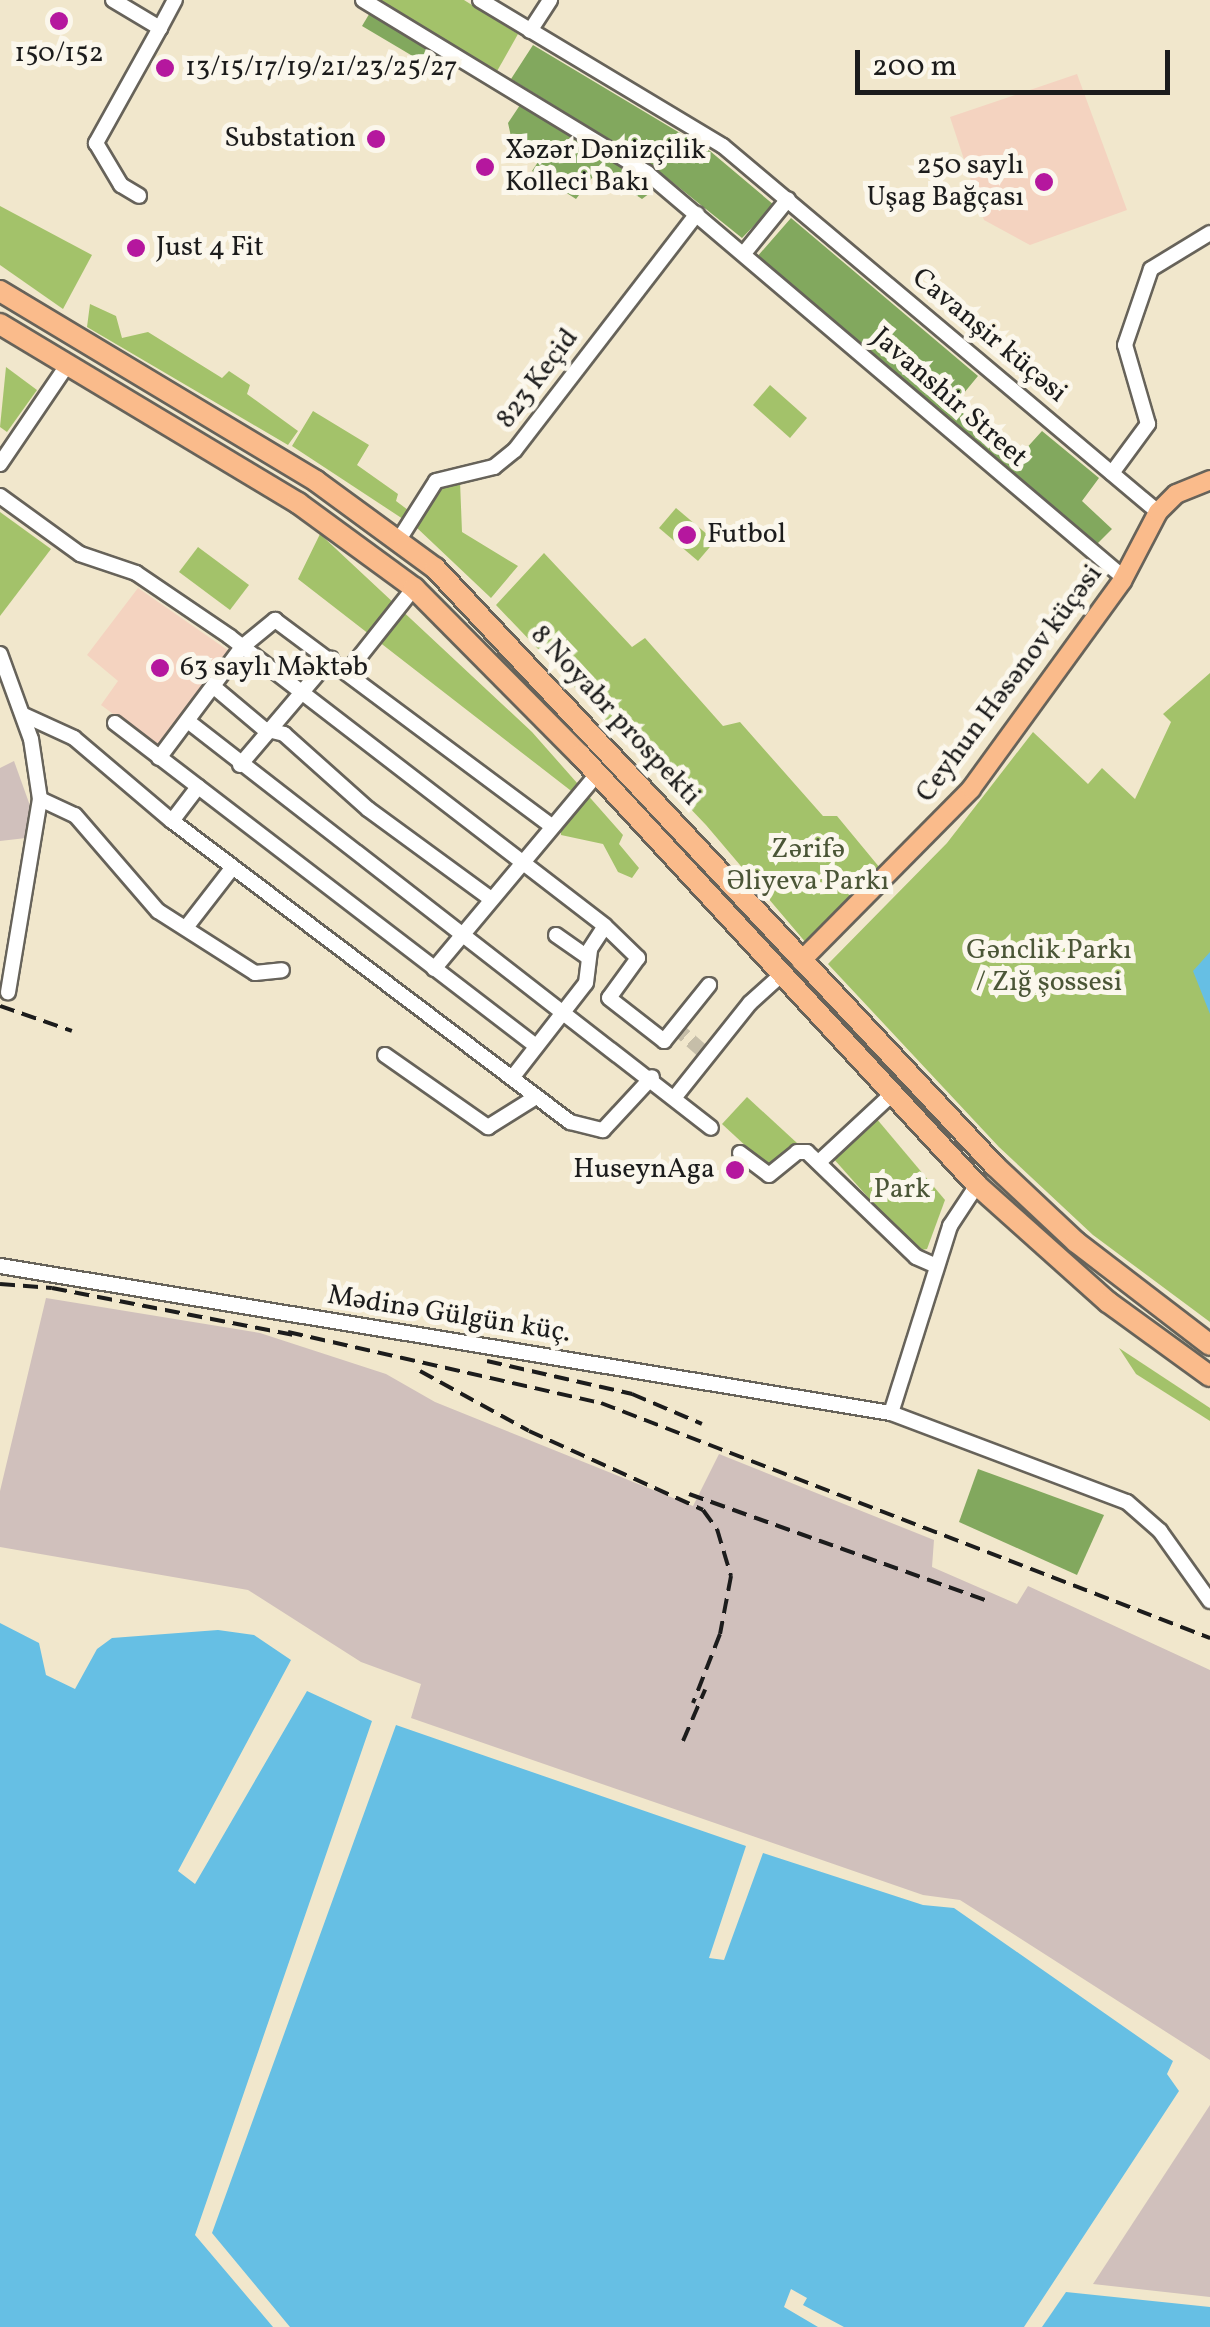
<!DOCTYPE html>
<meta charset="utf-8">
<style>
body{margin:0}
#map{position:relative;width:1210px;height:2327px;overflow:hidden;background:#f1e7cc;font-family:Vollkorn,serif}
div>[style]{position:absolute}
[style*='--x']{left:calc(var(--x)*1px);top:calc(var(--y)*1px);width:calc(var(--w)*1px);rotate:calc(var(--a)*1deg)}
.built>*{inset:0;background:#f4d3c0}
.industrial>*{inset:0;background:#d0c0bc}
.green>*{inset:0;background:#a3c26a}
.forest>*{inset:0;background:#82a85e}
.water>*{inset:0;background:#66bfe4}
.minor-tunnel>*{height:14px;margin-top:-7px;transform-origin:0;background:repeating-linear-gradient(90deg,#c6bea9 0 14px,transparent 0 21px)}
.roads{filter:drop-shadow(2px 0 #67635a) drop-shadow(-2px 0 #67635a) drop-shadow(0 2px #67635a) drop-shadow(0 -2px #67635a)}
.minor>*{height:14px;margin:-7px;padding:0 7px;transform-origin:7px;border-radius:7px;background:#fff}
.major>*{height:18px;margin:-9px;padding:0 9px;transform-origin:9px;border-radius:9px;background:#fabb8b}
.highway>*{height:20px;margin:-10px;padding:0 10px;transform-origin:10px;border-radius:10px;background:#fabb8b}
.rail>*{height:4px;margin-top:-2px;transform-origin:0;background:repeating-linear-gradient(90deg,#1c1c1c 0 15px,transparent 0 23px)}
.dots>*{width:28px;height:28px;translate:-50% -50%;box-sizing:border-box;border:5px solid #fbf7ec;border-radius:50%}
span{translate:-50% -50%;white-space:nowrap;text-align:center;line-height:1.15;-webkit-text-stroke:10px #fbf7ec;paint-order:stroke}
.poi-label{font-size:28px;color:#1c1c1c}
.left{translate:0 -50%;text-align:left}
.right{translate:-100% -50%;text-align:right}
.street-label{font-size:28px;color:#1c1c1c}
.park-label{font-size:28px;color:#4b5637}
.scale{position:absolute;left:855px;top:50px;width:315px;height:45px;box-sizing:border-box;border:5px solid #1c1c1c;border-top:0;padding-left:12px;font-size:30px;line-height:35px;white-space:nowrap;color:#1c1c1c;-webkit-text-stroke:8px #fbf7ec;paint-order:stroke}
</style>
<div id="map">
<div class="built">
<div style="clip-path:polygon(1077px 74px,1127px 210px,1030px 245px,984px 220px,950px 117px)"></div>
<div style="clip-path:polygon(138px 588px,229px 651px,159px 748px,101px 705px,118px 681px,87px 655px)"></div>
</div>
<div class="industrial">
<div style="clip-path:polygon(14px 761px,33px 814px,26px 838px,0 841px,0 768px)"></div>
<div style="clip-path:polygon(46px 1298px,260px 1333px,386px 1374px,435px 1402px,693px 1506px,719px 1454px,934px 1540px,932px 1567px,1017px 1604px,1028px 1586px,1210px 1670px,1210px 2060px,960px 1900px,923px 1895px,411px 1718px,421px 1684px,361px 1662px,248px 1590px,0 1547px,0 1491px)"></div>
<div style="clip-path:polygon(1210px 2105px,1210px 2297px,1093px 2284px)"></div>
</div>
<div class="green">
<div style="clip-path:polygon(371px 0,464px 0,518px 34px,496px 73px)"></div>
<div style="clip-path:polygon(0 206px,92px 255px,63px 309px,0 265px)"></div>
<div style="clip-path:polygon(90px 304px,116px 316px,122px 338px,148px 332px,222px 378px,229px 371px,250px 385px,247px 394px,298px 431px,288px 445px,87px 327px)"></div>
<div style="clip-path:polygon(6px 367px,37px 390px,7px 432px,0 427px)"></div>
<div style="clip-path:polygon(770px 385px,807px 418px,790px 438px,753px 405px)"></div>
<div style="clip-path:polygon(313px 411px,369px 445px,357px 465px,398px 494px,396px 501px,408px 510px,403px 519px,292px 446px)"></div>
<div style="clip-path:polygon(460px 481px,462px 532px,518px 566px,491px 598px,416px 527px,438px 487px)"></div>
<div style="clip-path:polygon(676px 508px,715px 541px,698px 561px,659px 528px)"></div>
<div style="clip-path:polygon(0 512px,51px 549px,0 616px)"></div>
<div style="clip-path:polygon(320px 534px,532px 732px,623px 835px,619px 844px,639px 868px,632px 878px,618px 872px,603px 844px,561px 835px,561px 820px,579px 797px,298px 579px)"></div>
<div style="clip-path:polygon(198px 547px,249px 585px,230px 610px,179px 572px)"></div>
<div style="clip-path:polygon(544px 553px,632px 647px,645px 638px,723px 726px,740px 722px,823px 816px,837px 816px,880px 868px,807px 944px,706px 825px,496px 605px)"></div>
<div style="clip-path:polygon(1210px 673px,1210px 1322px,1093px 1235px,999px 1147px,828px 964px,947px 843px,1033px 732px,1088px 784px,1102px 768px,1135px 799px,1171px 722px,1163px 714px)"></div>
<div style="clip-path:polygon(747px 1097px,797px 1143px,772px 1170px,722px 1124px)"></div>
<div style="clip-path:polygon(876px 1118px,945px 1200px,927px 1249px,916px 1251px,832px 1157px)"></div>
<div style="clip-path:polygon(1119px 1348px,1210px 1408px,1210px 1421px,1136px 1374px)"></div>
</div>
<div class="forest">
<div style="clip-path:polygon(371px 11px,460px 62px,448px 77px,362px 26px)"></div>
<div style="clip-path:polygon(533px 45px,710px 151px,774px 205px,742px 238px,651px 165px,511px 79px)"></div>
<div style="clip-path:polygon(522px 102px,658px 187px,642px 199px,598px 170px,576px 199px,532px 171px,542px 156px,512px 141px,508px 123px)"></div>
<div style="clip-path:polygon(791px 218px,978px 376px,959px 399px,1023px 452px,1042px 431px,1099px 478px,1082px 501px,1112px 529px,1093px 548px,756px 258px)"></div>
<div style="clip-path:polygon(978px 1469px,1104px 1515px,1077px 1575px,959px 1522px)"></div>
</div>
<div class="water">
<div style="clip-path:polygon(1210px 952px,1210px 1014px,1193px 971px)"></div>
<div style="clip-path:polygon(0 1623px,39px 1643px,46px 1675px,75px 1689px,97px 1649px,112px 1638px,218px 1630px,254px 1635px,291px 1660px,178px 1871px,195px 1884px,307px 1691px,372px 1721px,195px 2235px,273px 2327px,0 2327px)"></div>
<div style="clip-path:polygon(396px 1725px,746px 1846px,709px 1958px,724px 1960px,763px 1853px,923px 1905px,954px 1908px,1173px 2061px,1167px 2074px,1179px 2091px,1024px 2327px,844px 2327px,803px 2305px,807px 2298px,791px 2289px,784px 2307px,818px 2327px,290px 2327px,212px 2233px)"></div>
<div style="clip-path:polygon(1066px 2292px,1210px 2307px,1210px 2327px,1042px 2327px)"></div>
</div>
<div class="minor-tunnel">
<div style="--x:675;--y:1027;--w:41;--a:41.1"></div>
</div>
<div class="roads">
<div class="minor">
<div style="--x:113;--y:0;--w:55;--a:30.8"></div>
<div style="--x:160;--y:28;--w:132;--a:119.1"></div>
<div style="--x:96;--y:143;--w:49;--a:59.2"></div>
<div style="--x:121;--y:185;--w:21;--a:31"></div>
<div style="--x:363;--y:0;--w:333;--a:31.3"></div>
<div style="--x:647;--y:173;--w:626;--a:40.33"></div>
<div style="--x:480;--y:0;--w:283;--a:31"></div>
<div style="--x:723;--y:146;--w:568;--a:40.08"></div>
<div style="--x:160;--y:28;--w:32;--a:-62"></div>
<div style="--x:530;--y:31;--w:37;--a:-57"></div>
<div style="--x:745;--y:252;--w:68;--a:-50.9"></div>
<div style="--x:0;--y:464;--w:121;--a:-55.8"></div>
<div style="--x:1112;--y:473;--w:61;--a:-53.7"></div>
<div style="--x:1148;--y:424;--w:82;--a:-106.2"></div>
<div style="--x:1125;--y:345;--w:80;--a:-71.1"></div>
<div style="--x:1151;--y:269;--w:69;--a:-31.4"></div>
<div style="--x:0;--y:496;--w:99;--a:35.9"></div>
<div style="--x:80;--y:554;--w:59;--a:18.7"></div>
<div style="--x:136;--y:573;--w:114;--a:34.2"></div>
<div style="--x:230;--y:637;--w:473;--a:37.6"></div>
<div style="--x:605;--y:926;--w:46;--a:44.1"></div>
<div style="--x:638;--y:958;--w:49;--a:125.9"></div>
<div style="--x:609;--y:998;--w:70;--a:38"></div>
<div style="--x:664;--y:1041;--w:72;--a:-51.2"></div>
<div style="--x:400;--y:538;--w:67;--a:-57.7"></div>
<div style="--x:436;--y:481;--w:60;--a:-13.6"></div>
<div style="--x:494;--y:467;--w:27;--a:-39"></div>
<div style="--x:515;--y:450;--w:298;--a:-52.4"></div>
<div style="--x:0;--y:654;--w:90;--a:70"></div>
<div style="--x:31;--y:739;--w:61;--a:81.5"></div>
<div style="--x:40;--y:799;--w:196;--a:99.4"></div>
<div style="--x:349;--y:670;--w:105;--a:-51.6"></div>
<div style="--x:214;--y:687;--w:65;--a:40"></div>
<div style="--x:264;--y:729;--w:21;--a:14"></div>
<div style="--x:284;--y:734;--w:113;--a:41.8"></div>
<div style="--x:368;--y:809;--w:152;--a:36.2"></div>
<div style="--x:24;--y:715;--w:55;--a:24.7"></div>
<div style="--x:74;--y:738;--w:128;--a:40.3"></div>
<div style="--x:172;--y:821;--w:499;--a:37.1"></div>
<div style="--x:570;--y:1122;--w:34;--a:14"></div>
<div style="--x:603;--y:1130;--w:72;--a:-47.2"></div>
<div style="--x:189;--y:722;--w:661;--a:37.87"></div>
<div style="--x:115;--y:723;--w:531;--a:37.5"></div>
<div style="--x:159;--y:758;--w:139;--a:-53.2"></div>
<div style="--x:242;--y:647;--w:43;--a:-39.3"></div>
<div style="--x:275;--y:620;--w:343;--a:36.7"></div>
<div style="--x:240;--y:765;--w:140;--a:-49.6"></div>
<div style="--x:40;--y:799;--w:38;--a:25"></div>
<div style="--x:75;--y:815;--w:127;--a:49.2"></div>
<div style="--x:158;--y:911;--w:115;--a:32.6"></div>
<div style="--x:255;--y:973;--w:27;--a:-6"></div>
<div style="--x:172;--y:821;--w:43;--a:-52.6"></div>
<div style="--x:188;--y:925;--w:73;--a:-52.2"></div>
<div style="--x:556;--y:935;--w:39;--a:35"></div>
<div style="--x:434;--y:969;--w:254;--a:-50.1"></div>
<div style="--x:385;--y:1055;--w:126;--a:35"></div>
<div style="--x:488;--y:1127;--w:57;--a:-32"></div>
<div style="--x:512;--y:1078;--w:120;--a:-52.1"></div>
<div style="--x:586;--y:983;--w:34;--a:-83"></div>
<div style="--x:590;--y:949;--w:27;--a:-57"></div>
<div style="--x:675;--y:1097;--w:120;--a:-51.4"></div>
<div style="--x:750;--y:1003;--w:39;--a:-42"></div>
<div style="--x:740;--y:1153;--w:36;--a:37"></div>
<div style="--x:769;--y:1175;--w:36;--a:-39"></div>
<div style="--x:797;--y:1152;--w:10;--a:0"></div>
<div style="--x:807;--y:1152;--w:151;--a:43.9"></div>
<div style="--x:916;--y:1257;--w:22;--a:24"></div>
<div style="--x:819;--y:1162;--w:97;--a:-42.9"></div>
<div style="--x:977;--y:1185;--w:49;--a:123.4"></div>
<div style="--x:950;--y:1226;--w:196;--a:107.5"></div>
<div style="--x:891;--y:1413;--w:252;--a:20.7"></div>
<div style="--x:1127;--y:1502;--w:44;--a:41.3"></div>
<div style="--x:1160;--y:1531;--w:86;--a:54.5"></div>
<div style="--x:0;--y:1266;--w:903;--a:9.37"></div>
</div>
<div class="major">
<div style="--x:801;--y:961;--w:242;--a:-45.3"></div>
<div style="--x:971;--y:789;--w:257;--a:-54"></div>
<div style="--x:1122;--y:581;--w:78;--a:-62.4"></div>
<div style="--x:1158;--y:512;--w:25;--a:-45"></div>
<div style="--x:1176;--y:494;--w:37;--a:-22"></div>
</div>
<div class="highway">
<div style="--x:0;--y:291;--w:369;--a:31"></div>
<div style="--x:316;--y:481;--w:147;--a:36.2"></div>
<div style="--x:435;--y:568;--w:819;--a:46.88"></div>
<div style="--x:995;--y:1166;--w:111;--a:43.2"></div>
<div style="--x:1076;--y:1242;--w:169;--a:37.5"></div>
<div style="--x:0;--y:324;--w:348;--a:31"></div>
<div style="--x:298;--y:503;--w:144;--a:36.2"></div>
<div style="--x:414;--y:588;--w:235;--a:45.2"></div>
<div style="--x:580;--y:755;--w:585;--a:47.29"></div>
<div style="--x:977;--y:1185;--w:176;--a:41.8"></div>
<div style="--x:1108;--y:1302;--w:126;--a:36"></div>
</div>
</div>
<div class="rail">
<div style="--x:0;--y:1006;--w:76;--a:19.1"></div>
<div style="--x:0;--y:1284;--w:52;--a:4.4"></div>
<div style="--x:52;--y:1288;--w:253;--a:11"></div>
<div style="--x:288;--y:1332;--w:321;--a:12.8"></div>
<div style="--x:601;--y:1403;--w:653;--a:21.1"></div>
<div style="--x:487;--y:1361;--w:149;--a:12.8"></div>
<div style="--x:632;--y:1394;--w:76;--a:23.2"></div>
<div style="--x:420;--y:1371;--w:124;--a:28.8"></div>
<div style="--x:529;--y:1431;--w:191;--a:24.4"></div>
<div style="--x:703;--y:1510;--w:24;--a:54"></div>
<div style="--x:717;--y:1529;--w:49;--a:73.4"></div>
<div style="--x:731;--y:1576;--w:59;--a:100.7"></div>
<div style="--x:720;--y:1634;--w:74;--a:111.4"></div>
<div style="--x:689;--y:1494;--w:320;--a:19.7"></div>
<div style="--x:683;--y:1741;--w:56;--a:-66.7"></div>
</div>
<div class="dots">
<div style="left:59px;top:21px;background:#b5179e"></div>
<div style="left:165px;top:68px;background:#b5179e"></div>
<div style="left:376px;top:139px;background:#b5179e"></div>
<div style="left:485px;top:167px;background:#b5179e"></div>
<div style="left:1044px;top:182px;background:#b5179e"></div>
<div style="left:136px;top:248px;background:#b5179e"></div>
<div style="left:687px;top:535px;background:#b5179e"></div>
<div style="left:160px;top:668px;background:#b5179e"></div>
<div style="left:735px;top:1170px;background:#b5179e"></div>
</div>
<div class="poi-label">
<span style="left:59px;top:54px">150/152</span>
<span class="left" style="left:185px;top:68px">13/15/17/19/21/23/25/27</span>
<span class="right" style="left:356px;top:139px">Substation</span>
<span class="left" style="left:505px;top:167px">Xəzər Dənizçilik<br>Kolleci Bakı</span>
<span class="right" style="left:1024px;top:182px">250 saylı<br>Uşag Bağçası</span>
<span class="left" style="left:156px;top:248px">Just 4 Fit</span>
<span class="left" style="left:707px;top:535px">Futbol</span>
<span class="left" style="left:180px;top:668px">63 saylı Məktəb</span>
<span class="right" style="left:715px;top:1170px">HuseynAga</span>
</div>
<div class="street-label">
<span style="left:989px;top:336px;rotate:40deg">Cavanşir küçəsi</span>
<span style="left:538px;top:379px;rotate:-53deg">823 Keçid</span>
<span style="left:949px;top:398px;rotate:41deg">Javanshir Street</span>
<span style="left:1010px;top:684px;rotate:-53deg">Ceyhun Həsənov küçəsi</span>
<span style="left:615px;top:716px;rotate:47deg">8 Noyabr prospekti</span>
<span style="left:449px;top:1315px;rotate:9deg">Mədinə Gülgün küç.</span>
</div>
<div class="park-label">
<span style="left:808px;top:866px">Zərifə<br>Əliyeva Parkı</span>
<span style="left:1049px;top:967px">Gənclik Parkı<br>/ Zığ şossesi</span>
<span style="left:902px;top:1190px">Park</span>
</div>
<div class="scale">200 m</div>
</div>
